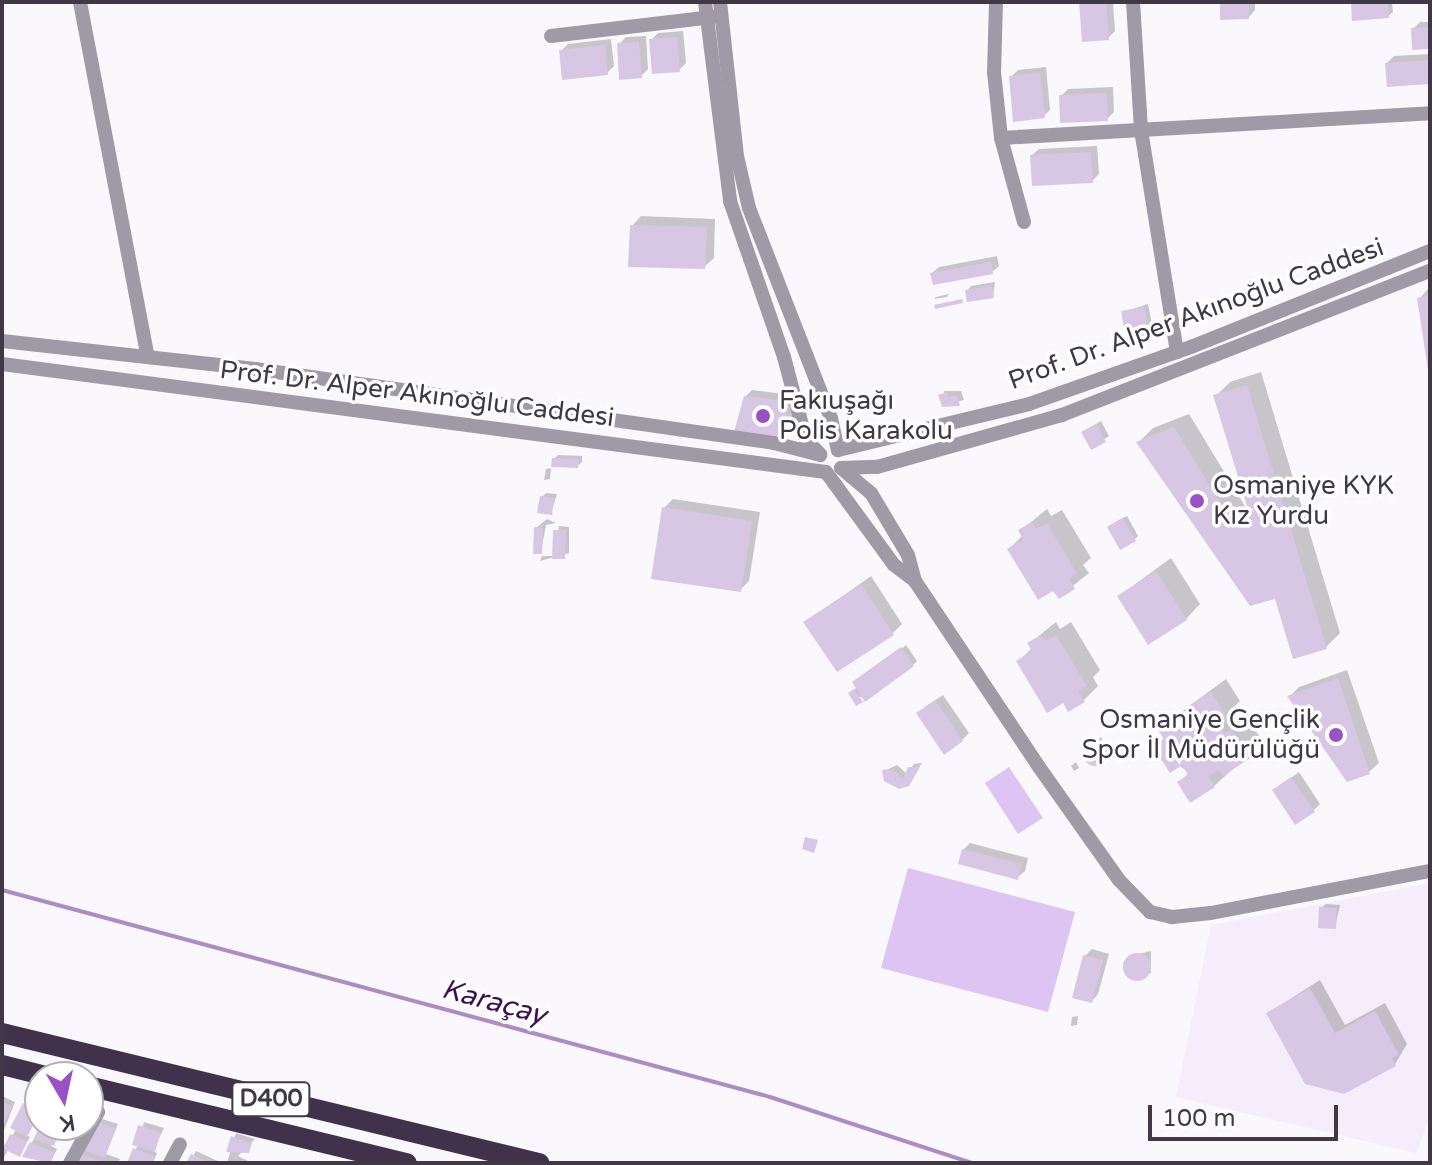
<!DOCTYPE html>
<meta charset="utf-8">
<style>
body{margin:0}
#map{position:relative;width:1432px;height:1165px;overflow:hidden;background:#faf7fd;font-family:"Varela Round",sans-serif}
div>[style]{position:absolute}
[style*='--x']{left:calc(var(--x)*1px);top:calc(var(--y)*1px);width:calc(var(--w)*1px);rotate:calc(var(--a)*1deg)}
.built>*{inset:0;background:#f5edfb}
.green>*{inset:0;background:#dec4f2}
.shadow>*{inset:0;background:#0003}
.stream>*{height:4px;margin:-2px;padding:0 2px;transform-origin:2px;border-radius:2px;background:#ad8cc4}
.building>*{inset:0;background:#d7c7e4}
.round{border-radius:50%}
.minor>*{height:14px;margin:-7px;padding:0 7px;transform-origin:7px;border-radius:7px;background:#a099a6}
.highway>*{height:20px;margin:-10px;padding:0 10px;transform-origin:10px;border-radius:10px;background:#40324a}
.dots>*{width:22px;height:22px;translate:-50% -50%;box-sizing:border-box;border:4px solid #fff;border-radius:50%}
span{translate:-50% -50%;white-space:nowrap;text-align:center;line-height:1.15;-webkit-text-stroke:7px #fff;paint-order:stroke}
.shield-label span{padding:2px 6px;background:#fff;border:2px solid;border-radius:6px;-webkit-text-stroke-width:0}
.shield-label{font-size:24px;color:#403945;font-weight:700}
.street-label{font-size:26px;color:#403945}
.poi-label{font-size:26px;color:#403945}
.left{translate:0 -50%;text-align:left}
.right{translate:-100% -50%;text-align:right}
.water-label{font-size:28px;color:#3d1055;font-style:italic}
.frame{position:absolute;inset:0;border:4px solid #403945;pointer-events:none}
.north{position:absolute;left:24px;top:1061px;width:80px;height:80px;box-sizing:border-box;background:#fff;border:2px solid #b3b0b5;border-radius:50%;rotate:171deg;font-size:22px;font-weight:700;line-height:32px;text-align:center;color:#403945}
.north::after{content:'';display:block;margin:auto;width:28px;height:36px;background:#9951c5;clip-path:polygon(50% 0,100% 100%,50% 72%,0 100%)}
.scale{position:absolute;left:1148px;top:1105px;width:190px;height:36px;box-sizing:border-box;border:4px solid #403945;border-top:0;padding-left:10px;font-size:24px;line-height:28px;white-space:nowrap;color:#403945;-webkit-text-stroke:6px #fff;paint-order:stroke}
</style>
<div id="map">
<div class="built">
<div style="clip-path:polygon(1430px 883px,1430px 1117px,1416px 1153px,1176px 1097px,1211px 925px)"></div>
</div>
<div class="green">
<div style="clip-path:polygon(1009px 767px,1043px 818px,1018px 834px,985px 783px)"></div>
<div style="clip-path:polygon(908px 868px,1075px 912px,1048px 1012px,881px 968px)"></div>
</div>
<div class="shadow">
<div style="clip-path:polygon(1081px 2px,1113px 2px,1115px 31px,1108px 38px)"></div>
<div style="clip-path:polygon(1222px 2px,1255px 2px,1255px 10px,1249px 17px)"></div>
<div style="clip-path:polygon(1353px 2px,1392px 2px,1393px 12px,1388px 16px)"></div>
<div style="clip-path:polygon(1420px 22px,1430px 22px,1430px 47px,1413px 29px)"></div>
<div style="clip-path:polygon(683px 31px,686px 63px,679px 70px,651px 40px,658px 33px)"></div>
<div style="clip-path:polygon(646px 36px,648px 69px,641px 76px,619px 44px,626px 37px)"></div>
<div style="clip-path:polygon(611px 39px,614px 66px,607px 73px,561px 51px,568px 44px)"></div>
<div style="clip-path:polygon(1430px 54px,1430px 82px,1387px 63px,1394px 56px)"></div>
<div style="clip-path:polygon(1046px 67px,1050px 110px,1044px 116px,1011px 77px,1018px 70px)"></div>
<div style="clip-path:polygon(1113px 87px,1114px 112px,1107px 119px,1061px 96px,1068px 89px)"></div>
<div style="clip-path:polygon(1097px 146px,1099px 174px,1092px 181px,1032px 155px,1039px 149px)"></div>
<div style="clip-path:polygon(641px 216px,715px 219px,714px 258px,704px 267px,632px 226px)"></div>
<div style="clip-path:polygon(997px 256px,999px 266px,992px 272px,932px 273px,939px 267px)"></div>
<div style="clip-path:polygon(995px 282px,993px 296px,967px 291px,971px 286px)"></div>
<div style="clip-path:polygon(1428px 289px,1430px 289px,1430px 368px,1419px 299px)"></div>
<div style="clip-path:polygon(949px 294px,947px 297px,934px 299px,936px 297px)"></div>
<div style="clip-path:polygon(1148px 304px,1153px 329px,1149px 333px,1123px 312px)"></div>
<div style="clip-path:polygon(1261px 372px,1340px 633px,1326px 647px,1139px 442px,1153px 428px,1189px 414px,1251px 516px,1216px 396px,1230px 382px)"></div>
<div style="clip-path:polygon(752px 390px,793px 395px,793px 428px,786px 435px,745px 397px)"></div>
<div style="clip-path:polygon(944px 391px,961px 391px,964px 400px,943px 405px)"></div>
<div style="clip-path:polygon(1101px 421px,1109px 436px,1092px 447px,1083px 432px)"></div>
<div style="clip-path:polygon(558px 455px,582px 456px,582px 462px,577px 466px,554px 459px)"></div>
<div style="clip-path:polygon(551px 468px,550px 479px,544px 480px,546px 469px)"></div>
<div style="clip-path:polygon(546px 493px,557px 494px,551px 513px,542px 497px)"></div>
<div style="clip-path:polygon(673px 499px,760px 512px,749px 581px,740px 590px,664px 508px)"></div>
<div style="clip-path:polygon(1047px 509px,1051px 516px,1062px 510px,1091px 558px,1083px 565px,1089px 573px,1059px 597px,1009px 549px,1023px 535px,1020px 531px)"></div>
<div style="clip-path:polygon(1127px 516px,1138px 536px,1134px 540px,1114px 523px)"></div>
<div style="clip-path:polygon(547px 519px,556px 523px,546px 525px,541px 552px,536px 528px)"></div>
<div style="clip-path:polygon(559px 526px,569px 527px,569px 553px,540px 561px,542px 556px,554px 556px)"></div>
<div style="clip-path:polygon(1171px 558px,1200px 604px,1186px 619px,1119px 596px)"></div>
<div style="clip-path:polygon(871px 576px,902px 624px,893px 633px,806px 622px)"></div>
<div style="clip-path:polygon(1056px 622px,1060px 629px,1071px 622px,1100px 670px,1093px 677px,1098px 686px,1084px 700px,1063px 700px,1018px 662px,1032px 648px,1030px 643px)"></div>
<div style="clip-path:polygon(906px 645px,917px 661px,907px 671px,866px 699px,850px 693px)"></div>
<div style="clip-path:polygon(1347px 670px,1379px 763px,1369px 772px,1290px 696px,1299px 687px)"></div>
<div style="clip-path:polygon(1226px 679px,1240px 701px,1232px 709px,1239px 720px,1246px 716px,1263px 742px,1214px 786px,1179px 782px,1189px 773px,1156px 747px,1165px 737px,1159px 728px)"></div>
<div style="clip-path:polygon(943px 695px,969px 733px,962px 740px,925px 707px)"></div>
<div style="clip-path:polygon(1101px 737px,1109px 756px,1092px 764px,1083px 750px)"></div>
<div style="clip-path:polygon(1076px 762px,1079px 768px,1074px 771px,1071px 766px)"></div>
<div style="clip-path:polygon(922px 763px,908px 784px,884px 771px,897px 765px,907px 774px,914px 764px)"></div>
<div style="clip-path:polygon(1299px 772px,1320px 804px,1313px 811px,1274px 790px)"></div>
<div style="clip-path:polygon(970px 843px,1028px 858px,1025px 871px,1018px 877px,963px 850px)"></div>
<div style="clip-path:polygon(1326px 904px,1340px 905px,1335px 927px,1321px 908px)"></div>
<div style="clip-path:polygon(1092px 949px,1109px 954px,1098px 994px,1092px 1001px,1085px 956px)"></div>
<div style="clip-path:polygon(1151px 951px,1151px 973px,1128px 977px,1129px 956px)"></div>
<div style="clip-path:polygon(1320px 980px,1345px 1025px,1385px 1003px,1407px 1044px,1395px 1064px,1344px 1092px,1268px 1013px)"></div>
<div style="clip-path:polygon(1078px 1016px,1077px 1025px,1071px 1026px,1072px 1017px)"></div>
<div style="clip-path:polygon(2px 1096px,15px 1102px,2px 1135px)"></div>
<div style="clip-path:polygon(29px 1100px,40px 1106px,26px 1135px,30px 1137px,19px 1155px,8px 1150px,2px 1161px,2px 1148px,17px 1129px)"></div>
<div style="clip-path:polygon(99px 1118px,118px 1124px,106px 1154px,120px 1159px,118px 1163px,79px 1163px)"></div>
<div style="clip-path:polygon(144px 1122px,164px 1128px,153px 1151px,157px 1153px,153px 1163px,132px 1163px)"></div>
<div style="clip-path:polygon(41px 1125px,63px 1125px,51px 1146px,57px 1149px,50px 1163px,25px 1156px)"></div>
<div style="clip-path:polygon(236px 1133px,255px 1139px,238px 1156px,252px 1163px,227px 1163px)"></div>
<div style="clip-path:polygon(196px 1151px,220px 1162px,220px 1163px,189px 1163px)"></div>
</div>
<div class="stream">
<div style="--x:2;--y:890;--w:795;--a:15.08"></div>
<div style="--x:770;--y:1097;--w:213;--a:18.1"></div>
</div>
<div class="building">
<div style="clip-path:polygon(1079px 2px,1106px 2px,1109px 40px,1082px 42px)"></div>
<div style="clip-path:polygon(1220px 2px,1249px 2px,1249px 19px,1220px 20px)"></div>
<div style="clip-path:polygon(1351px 2px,1388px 2px,1389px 18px,1352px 21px)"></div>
<div style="clip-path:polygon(1430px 27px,1430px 49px,1412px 50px,1411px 28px)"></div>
<div style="clip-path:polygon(677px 37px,680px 72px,652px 74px,649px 39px)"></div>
<div style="clip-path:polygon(639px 42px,642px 78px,619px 80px,617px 43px)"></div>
<div style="clip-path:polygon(605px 45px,608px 75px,562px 80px,559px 50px)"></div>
<div style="clip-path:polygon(1430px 60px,1430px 84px,1387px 87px,1385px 63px)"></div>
<div style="clip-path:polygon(1040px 73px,1045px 118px,1013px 122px,1009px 76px)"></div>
<div style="clip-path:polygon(1107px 93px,1108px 121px,1060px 123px,1059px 95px)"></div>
<div style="clip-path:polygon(1091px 152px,1093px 183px,1032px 186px,1030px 155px)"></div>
<div style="clip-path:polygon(630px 225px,707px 227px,705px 269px,628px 267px)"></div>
<div style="clip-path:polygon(991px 262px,993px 274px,933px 285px,930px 273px)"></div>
<div style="clip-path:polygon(992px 285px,994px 298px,967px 302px,965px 290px)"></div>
<div style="clip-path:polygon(1430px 295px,1430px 370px,1428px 370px,1417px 298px)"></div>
<div style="clip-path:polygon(962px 299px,963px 303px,935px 309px,934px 305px)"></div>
<div style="clip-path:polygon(1144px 307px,1150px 335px,1126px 339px,1121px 311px)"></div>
<div style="clip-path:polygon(1247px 385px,1327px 649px,1293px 659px,1275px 599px,1250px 606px,1136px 442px,1174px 427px,1235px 527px,1252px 522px,1213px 395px)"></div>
<div style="clip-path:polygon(947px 392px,948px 397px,957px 395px,960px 406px,942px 407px,938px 395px)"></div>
<div style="clip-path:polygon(744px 396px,787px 401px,787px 437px,734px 432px)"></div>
<div style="clip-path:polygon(1096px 424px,1106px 442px,1091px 450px,1081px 432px)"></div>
<div style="clip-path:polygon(552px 458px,579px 459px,578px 468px,551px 467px)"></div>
<div style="clip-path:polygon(540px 496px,554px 498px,552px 515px,537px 513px)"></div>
<div style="clip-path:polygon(662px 507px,752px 521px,741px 592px,651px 579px)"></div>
<div style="clip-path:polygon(1122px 518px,1136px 541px,1120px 550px,1107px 527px)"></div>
<div style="clip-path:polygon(1032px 522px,1036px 529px,1047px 523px,1077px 574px,1069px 579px,1075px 589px,1059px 599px,1053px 591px,1038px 600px,1007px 549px,1023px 539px,1018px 530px)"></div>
<div style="clip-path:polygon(534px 527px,543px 528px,542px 554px,533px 554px)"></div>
<div style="clip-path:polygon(553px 530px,566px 530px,565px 559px,552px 559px)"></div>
<div style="clip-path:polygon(1156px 571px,1187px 620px,1148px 645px,1117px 596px)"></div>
<div style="clip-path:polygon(861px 584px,894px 635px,837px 672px,803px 622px)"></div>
<div style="clip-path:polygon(1041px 635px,1045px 641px,1056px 635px,1087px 686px,1078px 691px,1085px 702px,1068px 712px,1063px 703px,1047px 713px,1016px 661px,1032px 651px,1027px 643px)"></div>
<div style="clip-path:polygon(901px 647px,914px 666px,865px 702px,852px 682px)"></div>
<div style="clip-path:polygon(1338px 678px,1370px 774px,1347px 782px,1287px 696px)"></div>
<div style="clip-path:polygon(854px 689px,863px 702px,856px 706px,848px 693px)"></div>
<div style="clip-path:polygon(1211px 692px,1227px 717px,1218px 723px,1224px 733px,1231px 729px,1250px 758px,1223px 776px,1219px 770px,1208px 776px,1215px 787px,1190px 803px,1177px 782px,1188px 775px,1182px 765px,1170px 773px,1153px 747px,1164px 739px,1156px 727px,1180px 712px,1188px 723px,1196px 717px,1189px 706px)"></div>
<div style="clip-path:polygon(935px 700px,963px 741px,944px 755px,916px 713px)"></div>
<div class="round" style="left:1083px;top:742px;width:24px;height:24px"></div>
<div style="clip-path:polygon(908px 767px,920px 767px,909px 786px,899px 789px,884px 781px,882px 770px,892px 769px,903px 778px)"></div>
<div style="clip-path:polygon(1291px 777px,1315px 812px,1295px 825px,1272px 790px)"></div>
<div style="clip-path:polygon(805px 837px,818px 840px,814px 853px,802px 849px)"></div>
<div style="clip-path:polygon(962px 849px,1022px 864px,1018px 880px,958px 864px)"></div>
<div style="clip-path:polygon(1319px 907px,1337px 908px,1336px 929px,1318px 928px)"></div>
<div class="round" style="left:1123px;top:953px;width:28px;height:28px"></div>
<div style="clip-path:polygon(1083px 955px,1103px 960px,1092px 1003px,1072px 998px)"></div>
<div style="clip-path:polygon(1310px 988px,1335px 1033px,1375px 1011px,1399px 1055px,1392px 1058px,1396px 1066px,1344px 1094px,1305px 1084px,1266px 1013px)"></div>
<div style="clip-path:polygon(2px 1102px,12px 1106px,4px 1124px,2px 1123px)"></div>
<div style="clip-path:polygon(23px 1103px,40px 1112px,27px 1137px,10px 1128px)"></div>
<div style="clip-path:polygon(94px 1121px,115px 1128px,105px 1158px,83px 1150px)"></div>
<div style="clip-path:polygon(39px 1125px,61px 1127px,54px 1146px,34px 1139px)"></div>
<div style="clip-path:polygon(138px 1125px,161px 1132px,155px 1152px,132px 1145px)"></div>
<div style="clip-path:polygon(10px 1134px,27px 1142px,20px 1157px,3px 1149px)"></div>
<div style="clip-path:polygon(231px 1136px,252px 1143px,249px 1153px,226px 1152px)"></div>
<div style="clip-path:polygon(30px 1142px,55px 1153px,50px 1163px,22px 1157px)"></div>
<div style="clip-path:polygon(133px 1148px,155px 1157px,152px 1163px,127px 1163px)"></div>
<div style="clip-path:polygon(80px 1154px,106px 1163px,77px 1163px)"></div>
<div style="clip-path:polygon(191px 1154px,210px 1163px,186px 1163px)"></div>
</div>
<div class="minor">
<div style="--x:80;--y:2;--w:361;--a:79.2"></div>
<div style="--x:705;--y:2;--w:201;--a:82.8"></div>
<div style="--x:730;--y:201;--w:165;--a:70.9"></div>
<div style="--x:784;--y:357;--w:86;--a:75.2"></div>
<div style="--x:806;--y:440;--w:20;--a:45"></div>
<div style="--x:720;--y:2;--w:155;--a:83.7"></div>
<div style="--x:737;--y:156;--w:53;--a:77"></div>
<div style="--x:749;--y:208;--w:225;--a:68.7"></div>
<div style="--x:831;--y:418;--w:33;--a:78"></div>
<div style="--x:838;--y:450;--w:196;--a:-13.5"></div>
<div style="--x:1029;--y:404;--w:172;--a:-19.4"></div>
<div style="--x:1191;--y:347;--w:258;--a:-21.9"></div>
<div style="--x:996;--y:2;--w:70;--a:91.6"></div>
<div style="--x:994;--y:72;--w:66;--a:83.9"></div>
<div style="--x:1001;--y:138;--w:87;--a:74.7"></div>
<div style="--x:1133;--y:2;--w:128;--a:86.4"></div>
<div style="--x:1141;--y:130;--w:225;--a:80.8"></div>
<div style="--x:551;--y:36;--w:163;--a:-6.7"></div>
<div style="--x:1001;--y:138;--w:430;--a:-3.3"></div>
<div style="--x:2;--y:341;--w:255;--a:6.3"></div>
<div style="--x:255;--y:369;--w:524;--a:8.11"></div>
<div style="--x:774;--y:443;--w:48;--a:14.6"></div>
<div style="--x:2;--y:364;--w:831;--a:7.47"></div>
<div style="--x:826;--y:472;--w:115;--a:53.8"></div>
<div style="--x:894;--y:565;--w:26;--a:37"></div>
<div style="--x:841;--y:468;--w:39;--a:40"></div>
<div style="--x:871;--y:493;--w:72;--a:59.2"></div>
<div style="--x:908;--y:555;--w:27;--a:75"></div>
<div style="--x:915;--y:581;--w:224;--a:56.3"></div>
<div style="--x:1039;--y:767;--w:138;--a:54.7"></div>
<div style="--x:1119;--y:880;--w:45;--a:45.9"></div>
<div style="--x:1150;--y:912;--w:23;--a:13"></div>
<div style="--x:1172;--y:917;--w:39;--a:-6"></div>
<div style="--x:1211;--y:913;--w:223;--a:-10.9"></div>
<div style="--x:841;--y:468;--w:36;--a:-2"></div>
<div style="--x:877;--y:467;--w:192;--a:-15.7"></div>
<div style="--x:1062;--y:415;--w:395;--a:-21.4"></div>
<div style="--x:70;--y:1163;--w:58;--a:-61.2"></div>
<div style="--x:98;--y:1112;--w:10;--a:-169"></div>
<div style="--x:170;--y:1163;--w:21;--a:-62"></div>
</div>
<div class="highway">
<div style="--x:2;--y:1033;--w:553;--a:13.61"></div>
<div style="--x:2;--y:1065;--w:49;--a:14"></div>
<div style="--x:88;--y:1086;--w:328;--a:13.6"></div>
</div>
<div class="dots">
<div style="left:763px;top:416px;background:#9951c5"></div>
<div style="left:1197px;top:501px;background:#9951c5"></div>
<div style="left:1336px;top:735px;background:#9951c5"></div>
</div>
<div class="shield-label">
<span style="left:271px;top:1099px">D400</span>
</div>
<div class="street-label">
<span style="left:1196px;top:314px;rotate:-20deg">Prof. Dr. Alper Akınoğlu Caddesi</span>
<span style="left:417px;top:394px;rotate:7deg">Prof. Dr. Alper Akınoğlu Caddesi</span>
</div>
<div class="poi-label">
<span class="left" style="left:779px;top:416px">Fakıuşağı<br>Polis Karakolu</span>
<span class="left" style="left:1213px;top:501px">Osmaniye KYK<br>Kız Yurdu</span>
<span class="right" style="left:1320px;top:735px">Osmaniye Gençlik<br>Spor İl Müdürülüğü</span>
</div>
<div class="water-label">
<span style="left:494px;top:1002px;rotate:15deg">Karaçay</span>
</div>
<div class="frame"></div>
<div class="north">K</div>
<div class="scale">100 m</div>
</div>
